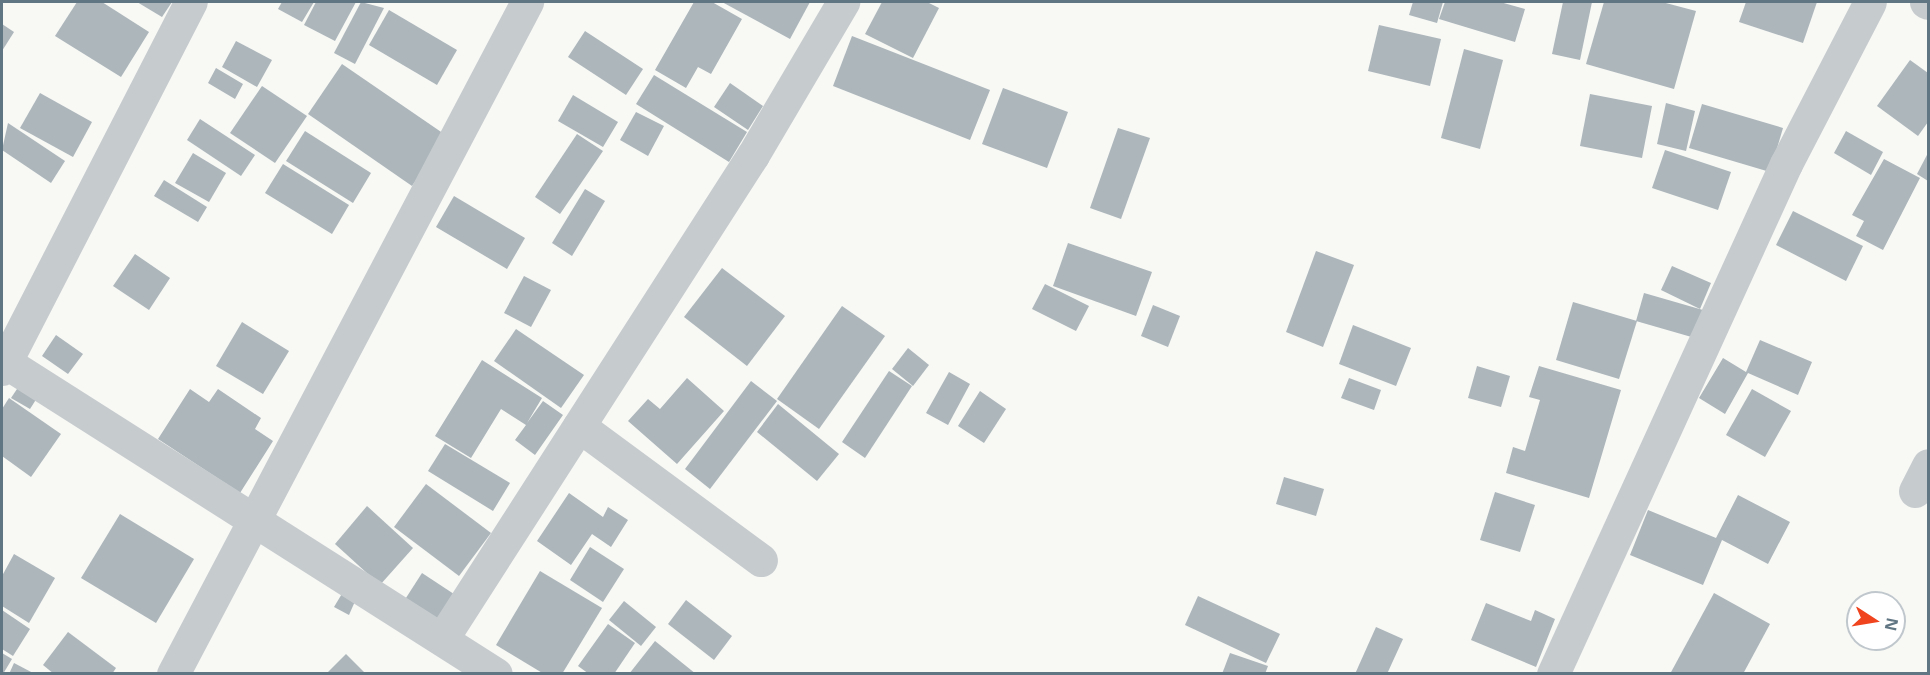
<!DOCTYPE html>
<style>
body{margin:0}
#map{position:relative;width:1930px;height:675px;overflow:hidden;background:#f8f8f5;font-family:"Noto Sans",sans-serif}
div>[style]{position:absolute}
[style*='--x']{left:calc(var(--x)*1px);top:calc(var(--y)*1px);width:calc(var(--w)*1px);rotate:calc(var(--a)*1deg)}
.building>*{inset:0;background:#acb6bb}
.minor>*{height:33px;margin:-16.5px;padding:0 16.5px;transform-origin:16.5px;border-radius:16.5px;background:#c6cbce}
span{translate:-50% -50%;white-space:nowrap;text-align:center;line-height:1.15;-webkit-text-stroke:6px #fff;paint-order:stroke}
.frame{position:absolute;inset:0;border:3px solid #617683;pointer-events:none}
.north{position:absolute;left:1846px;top:591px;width:60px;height:60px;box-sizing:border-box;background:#fff;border:2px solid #c0c8cd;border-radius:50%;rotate:102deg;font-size:16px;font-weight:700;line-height:24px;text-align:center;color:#617683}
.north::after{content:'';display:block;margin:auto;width:21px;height:27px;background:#ef441e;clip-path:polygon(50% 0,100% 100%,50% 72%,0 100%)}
</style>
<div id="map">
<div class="building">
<div style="clip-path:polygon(77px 2px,102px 2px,149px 32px,121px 77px,55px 36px)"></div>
<div style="clip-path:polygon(137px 2px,172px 2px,162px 17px)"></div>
<div style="clip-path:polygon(282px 2px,314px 2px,302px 22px,278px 9px)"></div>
<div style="clip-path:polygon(316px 2px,356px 2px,335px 41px,304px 25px)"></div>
<div style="clip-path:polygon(361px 2px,384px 8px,355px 64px,334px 53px)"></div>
<div style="clip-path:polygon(694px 2px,712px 2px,742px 19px,711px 74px,698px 67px,686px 88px,655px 70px)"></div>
<div style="clip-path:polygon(722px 2px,810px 2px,790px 39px)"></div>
<div style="clip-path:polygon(882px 2px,927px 2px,939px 8px,913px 58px,865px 34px)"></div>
<div style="clip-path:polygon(1413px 2px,1443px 2px,1437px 23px,1409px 15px)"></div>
<div style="clip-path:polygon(1445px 2px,1500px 2px,1525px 9px,1515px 42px,1439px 19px)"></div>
<div style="clip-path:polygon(1563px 2px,1592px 2px,1580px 60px,1552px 54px)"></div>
<div style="clip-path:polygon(1604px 2px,1662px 2px,1696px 11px,1674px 89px,1586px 64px)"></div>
<div style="clip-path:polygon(1746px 2px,1817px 2px,1803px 43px,1739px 22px)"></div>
<div style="clip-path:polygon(389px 10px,457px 50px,437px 85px,369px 45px)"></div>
<div style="clip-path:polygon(2px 24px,14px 32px,2px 51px)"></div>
<div style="clip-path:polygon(1379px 25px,1441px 39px,1430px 86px,1368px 71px)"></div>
<div style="clip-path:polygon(585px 31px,643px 69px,626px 95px,568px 57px)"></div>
<div style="clip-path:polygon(852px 36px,990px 90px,970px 140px,833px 86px)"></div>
<div style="clip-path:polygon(236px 41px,272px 60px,257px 87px,222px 67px)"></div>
<div style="clip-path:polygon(1464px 49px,1503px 60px,1480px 149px,1441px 138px)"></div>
<div style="clip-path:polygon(1910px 60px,1928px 73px,1928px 122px,1918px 136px,1877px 106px)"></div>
<div style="clip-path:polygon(342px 64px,447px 136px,412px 186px,308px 114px)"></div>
<div style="clip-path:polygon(216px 68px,243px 84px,235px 99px,208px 83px)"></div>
<div style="clip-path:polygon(654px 75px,747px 132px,729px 162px,636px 104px)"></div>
<div style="clip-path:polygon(730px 83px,763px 106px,748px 130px,714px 107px)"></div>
<div style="clip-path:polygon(262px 86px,307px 116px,275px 163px,230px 133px)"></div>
<div style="clip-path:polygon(1003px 88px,1068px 112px,1047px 168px,982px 144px)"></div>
<div style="clip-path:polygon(40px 93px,92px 122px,73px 157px,20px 128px)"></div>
<div style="clip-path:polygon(1590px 94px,1652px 106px,1642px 158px,1580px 146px)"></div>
<div style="clip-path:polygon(573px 95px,618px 122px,603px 147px,558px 121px)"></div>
<div style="clip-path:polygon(1666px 103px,1695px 111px,1686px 151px,1657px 144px)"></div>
<div style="clip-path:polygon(1702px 104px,1783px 128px,1770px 172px,1689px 148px)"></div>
<div style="clip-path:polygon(636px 112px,664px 126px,648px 156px,620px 140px)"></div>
<div style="clip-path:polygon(200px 119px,255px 155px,241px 176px,187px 140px)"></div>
<div style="clip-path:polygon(8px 123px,65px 161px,51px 183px,2px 150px)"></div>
<div style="clip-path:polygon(1118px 128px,1150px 138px,1121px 219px,1090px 208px)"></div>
<div style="clip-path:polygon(305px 131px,371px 173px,353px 203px,286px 161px)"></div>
<div style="clip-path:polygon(1846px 131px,1883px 152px,1871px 175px,1834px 153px)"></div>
<div style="clip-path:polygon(577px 134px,603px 151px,560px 214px,535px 197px)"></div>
<div style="clip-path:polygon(1665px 150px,1731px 172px,1718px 210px,1652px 188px)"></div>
<div style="clip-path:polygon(193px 153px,226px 173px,209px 202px,175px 183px)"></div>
<div style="clip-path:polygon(1928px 153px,1928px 181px,1917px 174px)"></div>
<div style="clip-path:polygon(1884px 159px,1920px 178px,1883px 250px,1856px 236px,1864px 221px,1852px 215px)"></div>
<div style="clip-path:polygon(283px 164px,349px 205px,332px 234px,265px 193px)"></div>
<div style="clip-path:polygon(164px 180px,207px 207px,198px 222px,154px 196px)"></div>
<div style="clip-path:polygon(585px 189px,605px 201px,572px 256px,552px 243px)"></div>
<div style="clip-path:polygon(454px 196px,525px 238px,507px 269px,436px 227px)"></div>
<div style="clip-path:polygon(1793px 211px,1863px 246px,1846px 281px,1776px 245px)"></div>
<div style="clip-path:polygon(1068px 243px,1152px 272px,1136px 316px,1053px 286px)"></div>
<div style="clip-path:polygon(1316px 251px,1354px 265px,1323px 347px,1286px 332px)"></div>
<div style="clip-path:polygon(135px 254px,170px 278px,149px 310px,113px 286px)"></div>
<div style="clip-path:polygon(1672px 266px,1711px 283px,1700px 309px,1661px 290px)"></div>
<div style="clip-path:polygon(722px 268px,785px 316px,747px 366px,684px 317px)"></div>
<div style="clip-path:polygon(524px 276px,551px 290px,531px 327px,504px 313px)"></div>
<div style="clip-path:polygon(1045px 284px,1089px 306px,1076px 331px,1032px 309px)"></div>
<div style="clip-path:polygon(1644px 293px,1703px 310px,1695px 338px,1636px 321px)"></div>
<div style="clip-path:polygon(1573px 302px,1637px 321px,1619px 379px,1556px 360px)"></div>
<div style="clip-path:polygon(1153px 305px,1180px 316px,1168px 347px,1141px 336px)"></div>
<div style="clip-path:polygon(842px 306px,885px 336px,819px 429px,777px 399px)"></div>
<div style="clip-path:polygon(242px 322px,289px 351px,263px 394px,216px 366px)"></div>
<div style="clip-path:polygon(1353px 325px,1411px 348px,1396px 386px,1339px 364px)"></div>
<div style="clip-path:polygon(516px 329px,584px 375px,561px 408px,494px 361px)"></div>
<div style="clip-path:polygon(56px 335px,83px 354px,68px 374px,42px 356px)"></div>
<div style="clip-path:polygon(1760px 340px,1812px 362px,1798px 395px,1748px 373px,1725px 414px,1699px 398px,1723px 358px,1746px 372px)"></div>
<div style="clip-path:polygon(908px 348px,929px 365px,913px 386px,892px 369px)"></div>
<div style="clip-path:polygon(482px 360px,542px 398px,527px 423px,543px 401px,563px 415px,535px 455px,515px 440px,526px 425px,501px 409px,471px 458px,435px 436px)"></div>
<div style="clip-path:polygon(1477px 366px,1510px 376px,1501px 407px,1468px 398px)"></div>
<div style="clip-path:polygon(1539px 366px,1621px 390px,1589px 498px,1506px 473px,1513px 447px,1525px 451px,1540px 400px,1529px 397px)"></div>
<div style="clip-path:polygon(889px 371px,912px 386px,865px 458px,842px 442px)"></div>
<div style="clip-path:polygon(949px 372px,970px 384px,948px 425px,926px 413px)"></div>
<div style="clip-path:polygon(687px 378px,724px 411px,677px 464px,628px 421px,648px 399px,660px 409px)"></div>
<div style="clip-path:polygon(1349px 378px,1381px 390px,1374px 410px,1341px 398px)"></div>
<div style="clip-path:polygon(751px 381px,777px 401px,710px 489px,685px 469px)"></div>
<div style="clip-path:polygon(19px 386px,37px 398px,30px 409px,11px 398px)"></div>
<div style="clip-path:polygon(190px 389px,209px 402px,218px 389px,261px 418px,255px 429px,273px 441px,240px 493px,158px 439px)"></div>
<div style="clip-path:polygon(1752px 389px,1791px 411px,1765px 457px,1726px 435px)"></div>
<div style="clip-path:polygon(980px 391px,1006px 409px,984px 443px,958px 426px)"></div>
<div style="clip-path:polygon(9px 398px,61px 434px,31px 477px,2px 456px,2px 409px)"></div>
<div style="clip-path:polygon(778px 404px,839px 454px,817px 481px,757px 432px)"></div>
<div style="clip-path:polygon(445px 444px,510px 483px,493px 511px,428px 471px)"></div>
<div style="clip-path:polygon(1284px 477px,1324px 489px,1316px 516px,1276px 504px)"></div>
<div style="clip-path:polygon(426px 484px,491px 533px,459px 576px,394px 527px)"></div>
<div style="clip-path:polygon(1495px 492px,1535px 505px,1520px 552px,1480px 540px)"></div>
<div style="clip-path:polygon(569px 493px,603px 517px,608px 507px,628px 520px,611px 547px,592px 534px,571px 565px,537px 541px)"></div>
<div style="clip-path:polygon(1738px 495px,1790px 522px,1768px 564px,1722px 540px,1703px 585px,1630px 555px,1648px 510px,1716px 538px)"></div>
<div style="clip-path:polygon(367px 506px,413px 548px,380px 585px,335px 544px)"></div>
<div style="clip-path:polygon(120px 514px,194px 559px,156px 623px,81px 578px)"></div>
<div style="clip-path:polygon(590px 547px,624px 569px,603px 602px,570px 580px)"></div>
<div style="clip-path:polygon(14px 554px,55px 578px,29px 623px,2px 606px,2px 576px)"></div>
<div style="clip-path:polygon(540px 571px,602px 608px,562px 674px,544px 674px,496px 645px)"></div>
<div style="clip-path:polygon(422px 573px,463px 600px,445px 628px,404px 601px)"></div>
<div style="clip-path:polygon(343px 592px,356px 599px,349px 615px,334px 607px)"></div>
<div style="clip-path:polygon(1714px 593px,1770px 624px,1743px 674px,1670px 674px)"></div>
<div style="clip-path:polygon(1198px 596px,1280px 634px,1266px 663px,1185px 625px)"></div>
<div style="clip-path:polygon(686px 600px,732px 636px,714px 660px,668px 624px)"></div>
<div style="clip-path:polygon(624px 601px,656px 627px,641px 646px,609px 620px)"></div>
<div style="clip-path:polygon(1486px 603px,1531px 621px,1535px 610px,1555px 619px,1536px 667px,1471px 640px)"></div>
<div style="clip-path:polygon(2px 610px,30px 629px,13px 656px,2px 649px)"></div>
<div style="clip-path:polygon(608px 624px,635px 643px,614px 674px,589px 674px,578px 666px)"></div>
<div style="clip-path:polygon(1376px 627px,1403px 639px,1387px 674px,1355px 674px)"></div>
<div style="clip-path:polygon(68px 632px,116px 668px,112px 674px,54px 674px,43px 665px)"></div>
<div style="clip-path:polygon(655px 641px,696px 674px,629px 674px)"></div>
<div style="clip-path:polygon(2px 653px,12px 659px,3px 674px,2px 674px)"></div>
<div style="clip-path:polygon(1230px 653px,1268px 666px,1265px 674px,1222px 674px)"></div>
<div style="clip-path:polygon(346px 654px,366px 674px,326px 674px)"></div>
<div style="clip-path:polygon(14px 663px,35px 674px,9px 674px)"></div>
</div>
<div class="minor">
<div style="--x:1926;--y:2;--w:2;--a:27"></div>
<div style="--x:2;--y:360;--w:585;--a:32.44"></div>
<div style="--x:2;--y:369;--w:413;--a:-62.8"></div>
<div style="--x:579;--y:426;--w:226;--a:36.4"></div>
<div style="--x:1915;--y:491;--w:29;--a:-63"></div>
<div style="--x:442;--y:639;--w:575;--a:-57.28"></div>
<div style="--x:753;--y:155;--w:178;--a:-59.5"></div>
<div style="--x:173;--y:674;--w:760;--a:-62.22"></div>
<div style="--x:1553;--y:674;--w:561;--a:-65.45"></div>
<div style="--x:1786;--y:164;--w:182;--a:-62.6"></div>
</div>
<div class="frame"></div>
<div class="north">N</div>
</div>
